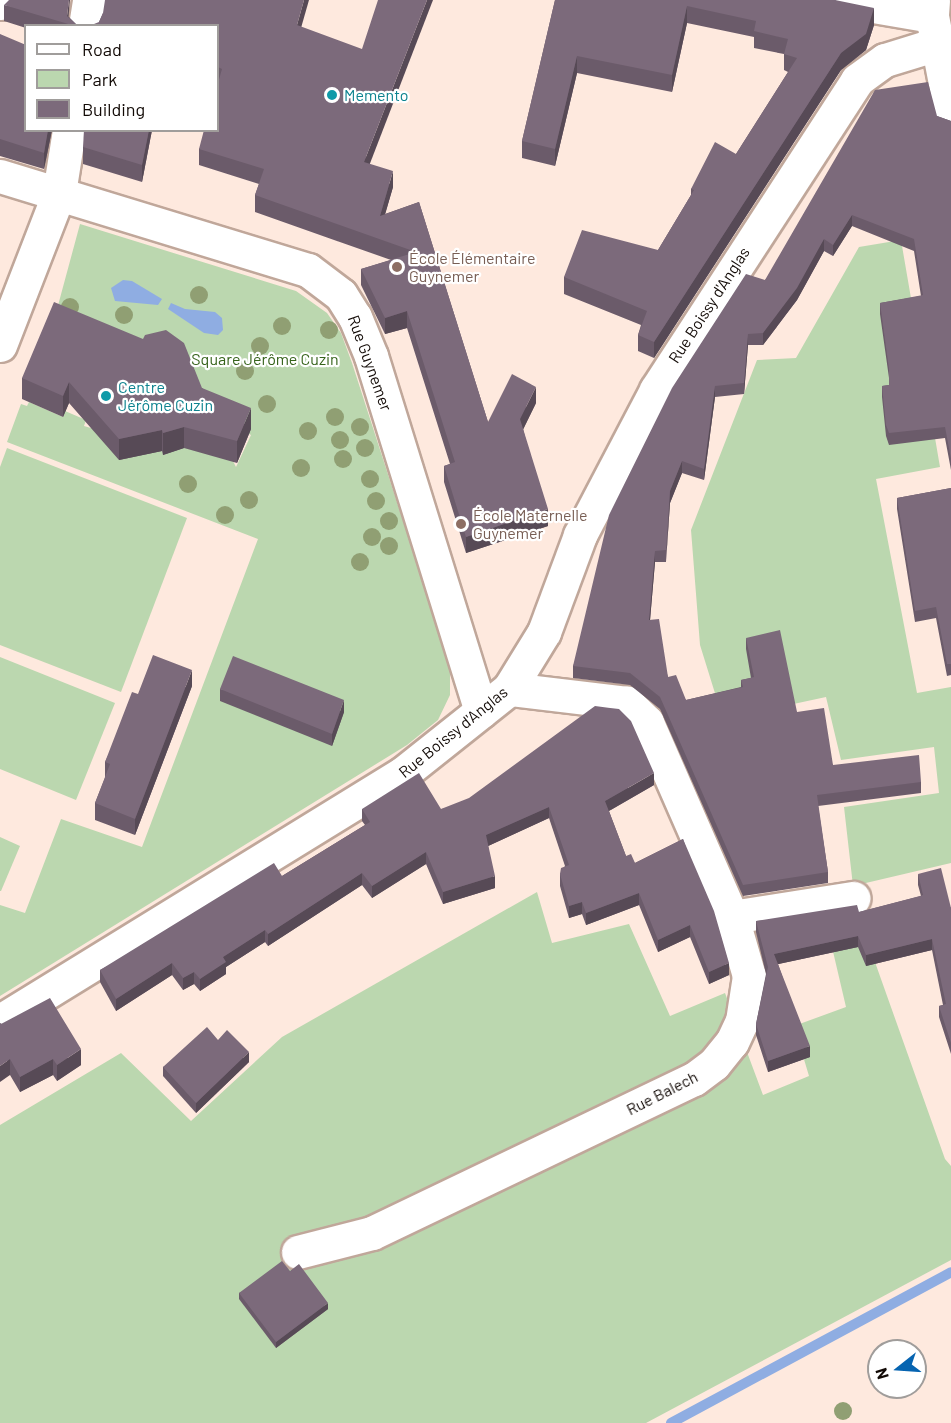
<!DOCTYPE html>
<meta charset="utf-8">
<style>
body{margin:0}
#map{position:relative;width:951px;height:1423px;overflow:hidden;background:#fee9de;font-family:Barlow,sans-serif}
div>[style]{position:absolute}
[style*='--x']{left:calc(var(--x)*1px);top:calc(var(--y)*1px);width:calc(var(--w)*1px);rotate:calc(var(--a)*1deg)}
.green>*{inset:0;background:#bbd7af}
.water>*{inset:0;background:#8fade2}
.stream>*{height:10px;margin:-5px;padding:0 5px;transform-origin:5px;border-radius:5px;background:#8fade2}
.roads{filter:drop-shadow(2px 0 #c0a79a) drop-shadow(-2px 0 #c0a79a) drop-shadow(0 2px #c0a79a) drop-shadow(0 -2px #c0a79a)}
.minor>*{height:33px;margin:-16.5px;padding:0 16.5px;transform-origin:16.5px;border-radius:16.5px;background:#fff}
.trees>*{width:18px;height:18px;margin:-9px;border-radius:50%;background:#909f73}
.wall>*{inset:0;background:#6b5b6a}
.shaded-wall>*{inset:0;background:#574a56}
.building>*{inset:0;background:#7c6a7b}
.dots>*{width:16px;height:16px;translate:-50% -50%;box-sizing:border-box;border:3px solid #fff;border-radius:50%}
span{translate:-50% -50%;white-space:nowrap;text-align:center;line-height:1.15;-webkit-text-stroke:4.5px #fff;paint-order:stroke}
.culture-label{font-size:16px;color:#0d838f}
.left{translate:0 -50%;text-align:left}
.education-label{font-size:16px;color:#785e54}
.street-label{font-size:16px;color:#120a06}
.park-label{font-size:16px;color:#36631b}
.legend{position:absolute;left:24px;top:24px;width:195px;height:108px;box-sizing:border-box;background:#fff;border:2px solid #a09d9b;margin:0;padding:8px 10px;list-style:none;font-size:18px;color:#120a06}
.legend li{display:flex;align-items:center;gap:12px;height:30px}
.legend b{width:30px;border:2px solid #a09d9b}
.north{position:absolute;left:867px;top:1339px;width:60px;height:60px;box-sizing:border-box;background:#fff;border:2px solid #a09d9b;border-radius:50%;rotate:253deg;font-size:16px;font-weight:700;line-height:24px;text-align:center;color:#120a06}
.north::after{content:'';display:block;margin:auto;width:21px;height:27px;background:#0664b1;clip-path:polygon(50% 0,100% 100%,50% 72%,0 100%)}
</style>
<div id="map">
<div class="green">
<div style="clip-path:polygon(80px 224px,296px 291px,327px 313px,341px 333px,352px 363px,450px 666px,450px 695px,438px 720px,407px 745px,0 996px,0 905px,25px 913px,61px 819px,142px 847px,258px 539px,7px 442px,21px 404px,27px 406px,29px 402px,63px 417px,65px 411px,86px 420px,84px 426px,161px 448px,164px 455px,183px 441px,233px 461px,236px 467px,251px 435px,53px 324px)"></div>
<div style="clip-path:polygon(901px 240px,940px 467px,876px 479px,917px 693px,951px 687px,951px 863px,853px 886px,844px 807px,939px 793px,934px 747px,841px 760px,826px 697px,723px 719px,700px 645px,691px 530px,757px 360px,796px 358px,859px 247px)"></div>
<div style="clip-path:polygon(7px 448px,187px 518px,121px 692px,0 645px,0 467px)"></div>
<div style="clip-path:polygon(0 657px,115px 703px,76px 800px,0 769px)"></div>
<div style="clip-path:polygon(0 837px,20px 846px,1px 891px,0 891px)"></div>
<div style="clip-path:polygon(537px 892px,552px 943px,629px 924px,670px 1016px,725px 993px,763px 1095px,809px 1076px,794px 1026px,846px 1007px,831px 943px,865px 934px,945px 1159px,951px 1166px,951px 1260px,646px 1423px,0 1423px,0 1125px,121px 1053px,191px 1121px,282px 1037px)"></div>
</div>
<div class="water">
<div style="clip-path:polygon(123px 280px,132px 281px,162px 299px,158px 305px,115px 301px,111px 288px)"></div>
<div style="clip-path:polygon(171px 303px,185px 309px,215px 312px,222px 318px,223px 330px,218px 335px,204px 333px,168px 309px)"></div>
</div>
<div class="stream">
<div style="--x:671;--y:1423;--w:318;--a:-28.3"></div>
</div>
<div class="roads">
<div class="minor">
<div style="--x:838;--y:0;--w:95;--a:9.7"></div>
<div style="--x:933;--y:0;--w:16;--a:94"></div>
<div style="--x:932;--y:16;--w:101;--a:79.1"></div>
<div style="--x:0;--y:3;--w:3;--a:-72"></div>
<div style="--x:85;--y:26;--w:26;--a:-81"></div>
<div style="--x:0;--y:176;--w:322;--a:17"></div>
<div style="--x:308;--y:270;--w:41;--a:37.1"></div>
<div style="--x:341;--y:295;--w:26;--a:58"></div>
<div style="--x:355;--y:317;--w:42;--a:67.7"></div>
<div style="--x:371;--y:356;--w:372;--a:72.8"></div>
<div style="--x:0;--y:345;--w:163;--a:-68.8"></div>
<div style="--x:59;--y:193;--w:64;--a:-81"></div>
<div style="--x:732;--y:917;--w:123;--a:-8.9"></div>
<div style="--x:0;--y:1021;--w:472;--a:-31.6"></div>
<div style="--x:402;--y:774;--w:137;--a:-38.5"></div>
<div style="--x:509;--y:689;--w:67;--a:-58.4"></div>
<div style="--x:544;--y:632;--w:103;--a:-69.6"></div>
<div style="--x:580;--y:535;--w:164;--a:-62.3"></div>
<div style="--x:656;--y:390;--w:369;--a:-57"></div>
<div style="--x:857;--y:80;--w:34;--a:-36"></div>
<div style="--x:885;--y:60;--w:54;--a:-17.1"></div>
<div style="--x:298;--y:1252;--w:76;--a:-14.4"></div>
<div style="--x:372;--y:1233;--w:357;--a:-25.6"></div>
<div style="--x:694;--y:1079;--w:25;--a:-37"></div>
<div style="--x:714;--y:1064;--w:28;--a:-51"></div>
<div style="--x:732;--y:1042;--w:23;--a:-65"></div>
<div style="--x:742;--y:1021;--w:46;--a:-81.2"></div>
<div style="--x:749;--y:976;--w:61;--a:-106.1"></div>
<div style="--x:732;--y:917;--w:213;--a:-113.6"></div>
<div style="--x:647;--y:722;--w:28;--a:-136"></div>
<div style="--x:627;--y:703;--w:119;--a:-173.2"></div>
</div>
</div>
<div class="trees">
<div style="left:199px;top:295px"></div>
<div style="left:70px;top:307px"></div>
<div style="left:124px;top:315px"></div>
<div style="left:282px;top:326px"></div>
<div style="left:329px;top:330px"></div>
<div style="left:260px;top:346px"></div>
<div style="left:245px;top:371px"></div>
<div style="left:267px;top:404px"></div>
<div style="left:335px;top:417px"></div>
<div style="left:360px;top:427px"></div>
<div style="left:308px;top:431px"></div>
<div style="left:340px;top:440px"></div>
<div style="left:365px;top:448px"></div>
<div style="left:343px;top:459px"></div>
<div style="left:301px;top:468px"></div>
<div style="left:370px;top:479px"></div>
<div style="left:188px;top:484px"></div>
<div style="left:249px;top:500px"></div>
<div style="left:376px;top:501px"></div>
<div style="left:225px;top:515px"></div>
<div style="left:389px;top:521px"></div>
<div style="left:372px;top:537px"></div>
<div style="left:389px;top:546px"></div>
<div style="left:360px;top:562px"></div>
<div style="left:843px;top:1411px"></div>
</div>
<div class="wall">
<div style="clip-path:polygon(555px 0,835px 0,874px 25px,866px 50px,841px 70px,654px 358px,638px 351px,638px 335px,641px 325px,564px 294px,564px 277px,658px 250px,691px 195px,691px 189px,736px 154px,788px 72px,784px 70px,784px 54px,754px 48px,754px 37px,687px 23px,672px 92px,577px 73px,555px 166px,522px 158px,522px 141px)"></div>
<div style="clip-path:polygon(4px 5px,69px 17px,78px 26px,26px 26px,26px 28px,4px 21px)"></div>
<div style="clip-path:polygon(103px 13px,301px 27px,369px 164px,393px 187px,385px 214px,419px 202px,488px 422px,536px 403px,523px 429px,548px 526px,466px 553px,444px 482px,444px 466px,450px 464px,407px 328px,385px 334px,361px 285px,361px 269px,391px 260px,255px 212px,255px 195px,259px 184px,199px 165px,199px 149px,218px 130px,218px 26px,99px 22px)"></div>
<div style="clip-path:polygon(0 34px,26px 130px,52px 130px,44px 169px,0 156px)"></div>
<div style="clip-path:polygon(937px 116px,951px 121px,951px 470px,945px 438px,889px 445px,886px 436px,882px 397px,882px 386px,889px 385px,889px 378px,880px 314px,880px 303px,921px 296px,914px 251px,852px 226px,833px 256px,824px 251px,797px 300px,763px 345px,748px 345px,744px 394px,715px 397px,704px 480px,682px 473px,670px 503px,666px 562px,655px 562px,650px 620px,668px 677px,686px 700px,741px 687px,741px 680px,751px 678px,746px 649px,746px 638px,833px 765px,921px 782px,921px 793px,818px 806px,828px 872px,828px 883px,743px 896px,660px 709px,630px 685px,573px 678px,573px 666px,765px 280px)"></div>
<div style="clip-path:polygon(152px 130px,142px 182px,83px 164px,83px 147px)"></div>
<div style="clip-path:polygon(22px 378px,202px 388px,251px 429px,237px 463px,184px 448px,163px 455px,162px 451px,119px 460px,69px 403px,63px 417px,22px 399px)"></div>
<div style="clip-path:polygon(951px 488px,951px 675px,947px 676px,936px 618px,915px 622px,897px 509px,897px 498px)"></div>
<div style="clip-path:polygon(192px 686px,135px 835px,95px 820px,95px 803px,105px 778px,105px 762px,138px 694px)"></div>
<div style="clip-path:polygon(220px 689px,344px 712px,332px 746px,220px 701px)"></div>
<div style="clip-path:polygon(654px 785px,609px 811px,626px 856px,635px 863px,683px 839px,729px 975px,709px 984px,690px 937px,658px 952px,639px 905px,586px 925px,582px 914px,569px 918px,560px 886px,560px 874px,565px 866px,549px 818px,488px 846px,495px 888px,443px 904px,426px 864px,372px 898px,362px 885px,268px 946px,265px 942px,226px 967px,226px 974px,200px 991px,194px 984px,183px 990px,172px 975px,116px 1011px,100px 982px,100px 970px,282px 876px,365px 825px,362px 821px,362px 809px,441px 809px)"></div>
<div style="clip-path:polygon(918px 874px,951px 908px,951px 1054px,939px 1017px,939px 1006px,943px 1005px,932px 950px,866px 966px,858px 947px,778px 964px,810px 1057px,768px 1072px,756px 1035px,756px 1024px,766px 974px,756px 932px,756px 921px,859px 912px,921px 896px,918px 885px)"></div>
<div style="clip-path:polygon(0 1023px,81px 1065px,57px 1081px,53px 1075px,20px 1092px,10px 1075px)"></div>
<div style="clip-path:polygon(218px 1040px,249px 1062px,196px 1113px,163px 1076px,163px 1067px)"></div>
<div style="clip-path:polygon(290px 1271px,328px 1309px,276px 1348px,239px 1299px,239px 1293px)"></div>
</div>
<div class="shaded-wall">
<div style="clip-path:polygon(69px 0,70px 0,68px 23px,67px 16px)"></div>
<div style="clip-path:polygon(304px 0,309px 0,297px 42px,297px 25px)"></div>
<div style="clip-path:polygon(427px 0,433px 0,364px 179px,364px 162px)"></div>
<div style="clip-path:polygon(687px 6px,687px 23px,672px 92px,672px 75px)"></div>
<div style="clip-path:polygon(874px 8px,874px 25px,866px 50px,841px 70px,654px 358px,654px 342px,841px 53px)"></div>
<div style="clip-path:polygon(577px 56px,577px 73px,555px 166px,555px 149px)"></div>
<div style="clip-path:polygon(48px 130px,52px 130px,44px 169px,44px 153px)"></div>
<div style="clip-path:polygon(149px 130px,152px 130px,142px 182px,142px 165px)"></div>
<div style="clip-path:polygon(393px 171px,393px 187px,380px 232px,380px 216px)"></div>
<div style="clip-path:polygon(852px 215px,852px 226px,833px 256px,833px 245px)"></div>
<div style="clip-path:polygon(824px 239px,824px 251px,797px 300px,763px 345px,763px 333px)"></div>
<div style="clip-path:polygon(407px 311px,407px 328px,385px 334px,385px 318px)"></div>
<div style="clip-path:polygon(748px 334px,748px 345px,744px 394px,744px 383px)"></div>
<div style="clip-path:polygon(69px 382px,69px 403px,63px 417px,63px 396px)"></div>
<div style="clip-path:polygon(715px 386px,715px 397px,704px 480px,704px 469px)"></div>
<div style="clip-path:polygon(536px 387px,536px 403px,520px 436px,520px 419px)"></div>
<div style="clip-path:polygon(251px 408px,251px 429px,237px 463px,237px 441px)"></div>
<div style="clip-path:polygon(184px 427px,184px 448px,163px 455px,163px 433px)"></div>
<div style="clip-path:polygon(162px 430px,162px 451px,119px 460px,119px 439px)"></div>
<div style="clip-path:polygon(682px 461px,682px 473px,670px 503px,666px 562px,670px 491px)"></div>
<div style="clip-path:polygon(548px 509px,548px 526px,466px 553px,466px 537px)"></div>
<div style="clip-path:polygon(655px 551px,655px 562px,649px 632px,649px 620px)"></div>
<div style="clip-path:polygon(192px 670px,192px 686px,135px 835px,135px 819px)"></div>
<div style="clip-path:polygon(344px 700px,344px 712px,332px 746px,332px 734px)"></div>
<div style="clip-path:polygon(654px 773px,654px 785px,605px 813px,605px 801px)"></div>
<div style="clip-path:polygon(549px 807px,549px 818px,486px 847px,486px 835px)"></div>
<div style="clip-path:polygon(426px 852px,426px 864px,372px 898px,372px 886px)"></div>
<div style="clip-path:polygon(362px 873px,362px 885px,268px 946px,268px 934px)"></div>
<div style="clip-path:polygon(495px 876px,495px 888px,443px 904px,443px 892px)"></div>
<div style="clip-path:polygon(639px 893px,639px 905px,586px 925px,586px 913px)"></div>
<div style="clip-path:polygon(582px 902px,582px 914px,569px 918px,569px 906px)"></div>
<div style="clip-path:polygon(690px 925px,690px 937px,658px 952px,658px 940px)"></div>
<div style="clip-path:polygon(265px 930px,265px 942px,226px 967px,226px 974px,200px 991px,200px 979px,223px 957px)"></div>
<div style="clip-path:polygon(858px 936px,858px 947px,774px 965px,774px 954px)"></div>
<div style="clip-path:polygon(932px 939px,932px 950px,866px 966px,866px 955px)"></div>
<div style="clip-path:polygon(172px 963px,172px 975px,116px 1011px,116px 999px)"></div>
<div style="clip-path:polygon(729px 963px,729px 975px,709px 984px,709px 972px)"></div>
<div style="clip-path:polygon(194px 972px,194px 984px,183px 990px,183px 978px)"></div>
<div style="clip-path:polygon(810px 1046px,810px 1057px,768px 1072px,768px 1061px)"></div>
<div style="clip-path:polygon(81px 1049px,81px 1065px,57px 1081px,57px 1065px)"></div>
<div style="clip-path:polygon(249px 1052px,249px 1062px,196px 1113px,196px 1103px)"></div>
<div style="clip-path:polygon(10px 1059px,10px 1075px,0 1082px,0 1066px)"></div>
<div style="clip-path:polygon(53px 1059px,53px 1075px,20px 1092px,20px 1077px)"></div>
<div style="clip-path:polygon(328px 1303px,328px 1309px,276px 1348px,276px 1342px)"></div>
</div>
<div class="building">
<div style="clip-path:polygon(9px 0,69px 0,67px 16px,78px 26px,75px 26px,4px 5px)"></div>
<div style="clip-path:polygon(105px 0,304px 0,297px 25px,362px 49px,378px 0,427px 0,364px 162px,393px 171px,380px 216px,419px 202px,488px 422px,512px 374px,536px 387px,520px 419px,548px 509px,466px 537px,444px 466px,455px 462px,407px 311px,385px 318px,361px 269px,416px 252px,255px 195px,264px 169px,199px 149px,204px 130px,218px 130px,218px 83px,222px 69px,218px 67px,218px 26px,89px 26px,99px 22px,103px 13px)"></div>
<div style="clip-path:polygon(555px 0,835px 0,874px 8px,866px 34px,841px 53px,654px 342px,638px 335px,647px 311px,564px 277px,582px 230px,658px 250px,694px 190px,691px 189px,715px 142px,736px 154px,797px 58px,784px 54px,788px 39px,754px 31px,756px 21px,687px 6px,672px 75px,577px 56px,555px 149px,522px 141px)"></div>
<div style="clip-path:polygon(0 34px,26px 45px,26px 130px,48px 130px,44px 153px,0 139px)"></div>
<div style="clip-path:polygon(928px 82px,937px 116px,951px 121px,951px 459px,945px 427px,889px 433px,886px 425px,882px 386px,889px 385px,889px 369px,880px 303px,923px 295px,914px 239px,852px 215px,833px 245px,824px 239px,797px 288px,763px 333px,748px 334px,744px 383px,715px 386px,704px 469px,682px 461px,670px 491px,666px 550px,655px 551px,649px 620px,659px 619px,668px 677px,676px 675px,686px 700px,743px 687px,741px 680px,754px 677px,746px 638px,780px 630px,797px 712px,824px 708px,833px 765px,919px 755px,921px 782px,817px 795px,828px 872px,743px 885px,660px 697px,630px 673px,573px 666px,609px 515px,672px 388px,746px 274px,765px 280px,875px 90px)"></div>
<div style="clip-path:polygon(84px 130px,149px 130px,142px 165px,83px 147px)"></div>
<div style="clip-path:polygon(54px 302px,143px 339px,145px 335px,166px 330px,184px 343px,202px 388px,251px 408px,237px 441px,184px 427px,163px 433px,162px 430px,119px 439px,69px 382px,63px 396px,22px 378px)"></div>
<div style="clip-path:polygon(951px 488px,951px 664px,947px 664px,936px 607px,915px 611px,897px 498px)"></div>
<div style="clip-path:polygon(153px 655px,192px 670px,135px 819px,95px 803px,110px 764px,105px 762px,132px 692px,138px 694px)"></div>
<div style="clip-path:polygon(233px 656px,344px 700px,332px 734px,220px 689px)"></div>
<div style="clip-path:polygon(595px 706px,619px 709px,631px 721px,654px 773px,605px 801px,626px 856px,631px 854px,635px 863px,683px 839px,714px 911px,729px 963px,709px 972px,690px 925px,658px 940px,639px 893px,586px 913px,582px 902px,569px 906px,560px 874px,561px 868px,569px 865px,549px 807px,486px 835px,495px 876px,443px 892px,426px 852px,372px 886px,362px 873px,268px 934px,265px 930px,223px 957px,226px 962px,200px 979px,194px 972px,183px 978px,172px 963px,116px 999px,100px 970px,274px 863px,282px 876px,370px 822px,362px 809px,419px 773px,441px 809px,469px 798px)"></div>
<div style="clip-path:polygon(941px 868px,951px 908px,951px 1043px,939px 1006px,946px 1004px,932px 939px,866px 955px,858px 936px,774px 954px,810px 1046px,768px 1061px,756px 1024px,768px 967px,756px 921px,857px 905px,859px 912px,920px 896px,923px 895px,918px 874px)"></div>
<div style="clip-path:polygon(50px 998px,81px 1049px,57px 1065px,53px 1059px,20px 1077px,10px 1059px,0 1066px,0 1023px,1px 1024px)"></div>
<div style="clip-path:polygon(207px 1027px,218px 1040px,227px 1030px,249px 1052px,196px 1103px,163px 1067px)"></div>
<div style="clip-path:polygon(282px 1261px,290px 1271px,299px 1264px,328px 1303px,276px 1342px,239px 1293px)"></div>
</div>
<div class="dots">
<div style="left:332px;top:95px;background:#0f9aa8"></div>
<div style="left:397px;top:267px;background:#8d6e63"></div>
<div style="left:106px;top:396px;background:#0f9aa8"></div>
<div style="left:461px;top:524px;background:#8d6e63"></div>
</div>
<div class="culture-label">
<span class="left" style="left:344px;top:95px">Memento</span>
<span class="left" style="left:118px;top:396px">Centre<br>Jérôme Cuzin</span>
</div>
<div class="education-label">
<span class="left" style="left:409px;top:267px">École Élémentaire<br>Guynemer</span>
<span class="left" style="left:473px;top:524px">École Maternelle<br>Guynemer</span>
</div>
<div class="street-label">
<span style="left:709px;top:305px;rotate:-57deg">Rue Boissy d'Anglas</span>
<span style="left:370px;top:363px;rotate:70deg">Rue Guynemer</span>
<span style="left:453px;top:732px;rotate:-39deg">Rue Boissy d'Anglas</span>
<span style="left:662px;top:1093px;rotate:-27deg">Rue Balech</span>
</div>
<div class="park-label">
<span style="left:265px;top:359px">Square Jérôme Cuzin</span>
</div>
<ul class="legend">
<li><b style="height:8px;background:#fff"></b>Road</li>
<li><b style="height:16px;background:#bbd7af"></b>Park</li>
<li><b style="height:16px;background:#7c6a7b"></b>Building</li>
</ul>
<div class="north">N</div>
</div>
